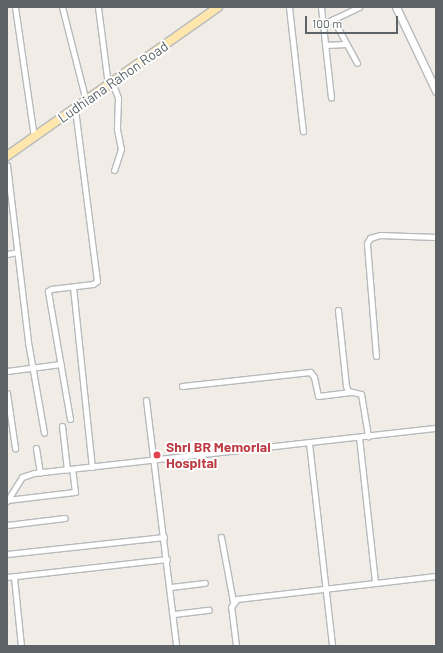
<!DOCTYPE html>
<style>
body{margin:0}
#map{position:relative;width:443px;height:653px;overflow:hidden;background:#f1ede6;font-family:Barlow,sans-serif}
div>[style]{position:absolute}
[style*='--x']{left:calc(var(--x)*1px);top:calc(var(--y)*1px);width:calc(var(--w)*1px);rotate:calc(var(--a)*1deg)}
.roads{filter:drop-shadow(1px 0 #b6babd) drop-shadow(-1px 0 #b6babd) drop-shadow(0 1px #b6babd) drop-shadow(0 -1px #b6babd)}
.street>*{height:5px;margin:-2.5px;padding:0 2.5px;transform-origin:2.5px;border-radius:2.5px;background:#fff}
.secondary>*{height:7px;margin:-3.5px;padding:0 3.5px;transform-origin:3.5px;border-radius:3.5px;background:#fff}
.primary>*{height:8px;margin:-4px;padding:0 4px;transform-origin:4px;border-radius:4px;background:#ffe6ad}
.dots>*{width:11px;height:11px;translate:-50% -50%;box-sizing:border-box;border:2px solid #fff;border-radius:50%}
span{translate:-50% -50%;white-space:nowrap;text-align:center;line-height:1.15;-webkit-text-stroke:4px #fff;paint-order:stroke}
.street-label{font-size:14px;color:#5d6367}
.health-label{font-size:14px;color:#be3a42;font-weight:700}
.left{translate:0 -50%;text-align:left}
.frame{position:absolute;inset:0;border:8px solid #5d6367;pointer-events:none}
.scale{position:absolute;left:305px;top:16px;width:93px;height:18px;box-sizing:border-box;border:2px solid #5d6367;border-top:0;padding-left:5px;font-size:12px;line-height:14px;white-space:nowrap;color:#5d6367;-webkit-text-stroke:3px #fff;paint-order:stroke}
</style>
<div id="map">
<div class="roads">
<div class="street">
<div style="--x:15;--y:7;--w:131;--a:81.7"></div>
<div style="--x:62;--y:7;--w:97;--a:75.7"></div>
<div style="--x:98;--y:7;--w:79;--a:82.7"></div>
<div style="--x:289;--y:7;--w:125;--a:83.6"></div>
<div style="--x:321;--y:7;--w:91;--a:83.7"></div>
<div style="--x:333;--y:19;--w:50;--a:61.4"></div>
<div style="--x:323;--y:24;--w:40;--a:-25"></div>
<div style="--x:325;--y:45;--w:21;--a:-3"></div>
<div style="--x:112;--y:82;--w:17;--a:69"></div>
<div style="--x:118;--y:98;--w:31;--a:92"></div>
<div style="--x:117;--y:129;--w:20;--a:79"></div>
<div style="--x:121;--y:149;--w:22;--a:108"></div>
<div style="--x:7;--y:165;--w:178;--a:83.2"></div>
<div style="--x:28;--y:342;--w:92;--a:80"></div>
<div style="--x:7;--y:254;--w:10;--a:-11"></div>
<div style="--x:73;--y:287;--w:181;--a:84"></div>
<div style="--x:338;--y:310;--w:76;--a:84"></div>
<div style="--x:346;--y:386;--w:5;--a:68"></div>
<div style="--x:348;--y:391;--w:13;--a:13"></div>
<div style="--x:361;--y:394;--w:43;--a:80.5"></div>
<div style="--x:376;--y:356;--w:113;--a:-94.6"></div>
<div style="--x:367;--y:243;--w:6;--a:-59"></div>
<div style="--x:370;--y:238;--w:10;--a:-17"></div>
<div style="--x:380;--y:235;--w:56;--a:2"></div>
<div style="--x:7;--y:371;--w:54;--a:-7.4"></div>
<div style="--x:182;--y:386;--w:129;--a:-6.2"></div>
<div style="--x:310;--y:372;--w:6;--a:51"></div>
<div style="--x:314;--y:377;--w:19;--a:78"></div>
<div style="--x:318;--y:396;--w:33;--a:-7"></div>
<div style="--x:7;--y:393;--w:56;--a:81.7"></div>
<div style="--x:146;--y:400;--w:248;--a:83"></div>
<div style="--x:70;--y:419;--w:130;--a:-99.8"></div>
<div style="--x:48;--y:291;--w:4;--a:-34"></div>
<div style="--x:51;--y:289;--w:42;--a:-6.8"></div>
<div style="--x:93;--y:284;--w:5;--a:-37"></div>
<div style="--x:97;--y:281;--w:173;--a:-97.3"></div>
<div style="--x:62;--y:426;--w:44;--a:83.5"></div>
<div style="--x:359;--y:437;--w:147;--a:83.7"></div>
<div style="--x:309;--y:443;--w:204;--a:83.5"></div>
<div style="--x:36;--y:448;--w:25;--a:81"></div>
<div style="--x:7;--y:500;--w:68;--a:-6.7"></div>
<div style="--x:75;--y:492;--w:23;--a:-97"></div>
<div style="--x:7;--y:501;--w:28;--a:-58"></div>
<div style="--x:22;--y:477;--w:13;--a:-18"></div>
<div style="--x:34;--y:473;--w:405;--a:-6.4"></div>
<div style="--x:7;--y:525;--w:58;--a:-6.9"></div>
<div style="--x:221;--y:537;--w:66;--a:79.5"></div>
<div style="--x:7;--y:554;--w:158;--a:-6.2"></div>
<div style="--x:7;--y:577;--w:161;--a:-6.4"></div>
<div style="--x:14;--y:577;--w:69;--a:84.2"></div>
<div style="--x:171;--y:587;--w:34;--a:-7"></div>
<div style="--x:174;--y:614;--w:35;--a:-7"></div>
<div style="--x:236;--y:646;--w:39;--a:-97"></div>
<div style="--x:231;--y:607;--w:10;--a:-53"></div>
<div style="--x:237;--y:599;--w:200;--a:-6.6"></div>
</div>
<div class="secondary">
<div style="--x:396;--y:7;--w:93;--a:64.5"></div>
</div>
<div class="primary">
<div style="--x:7;--y:156;--w:258;--a:-35.2"></div>
</div>
</div>
<div class="dots">
<div style="left:157px;top:455px;background:#e0444e"></div>
</div>
<div class="street-label">
<span style="left:113px;top:82px;rotate:-35deg">Ludhiana Rahon Road</span>
</div>
<div class="health-label">
<span class="left" style="left:166px;top:455px">Shri BR Memorial<br>Hospital</span>
</div>
<div class="frame"></div>
<div class="scale">100 m</div>
</div>
